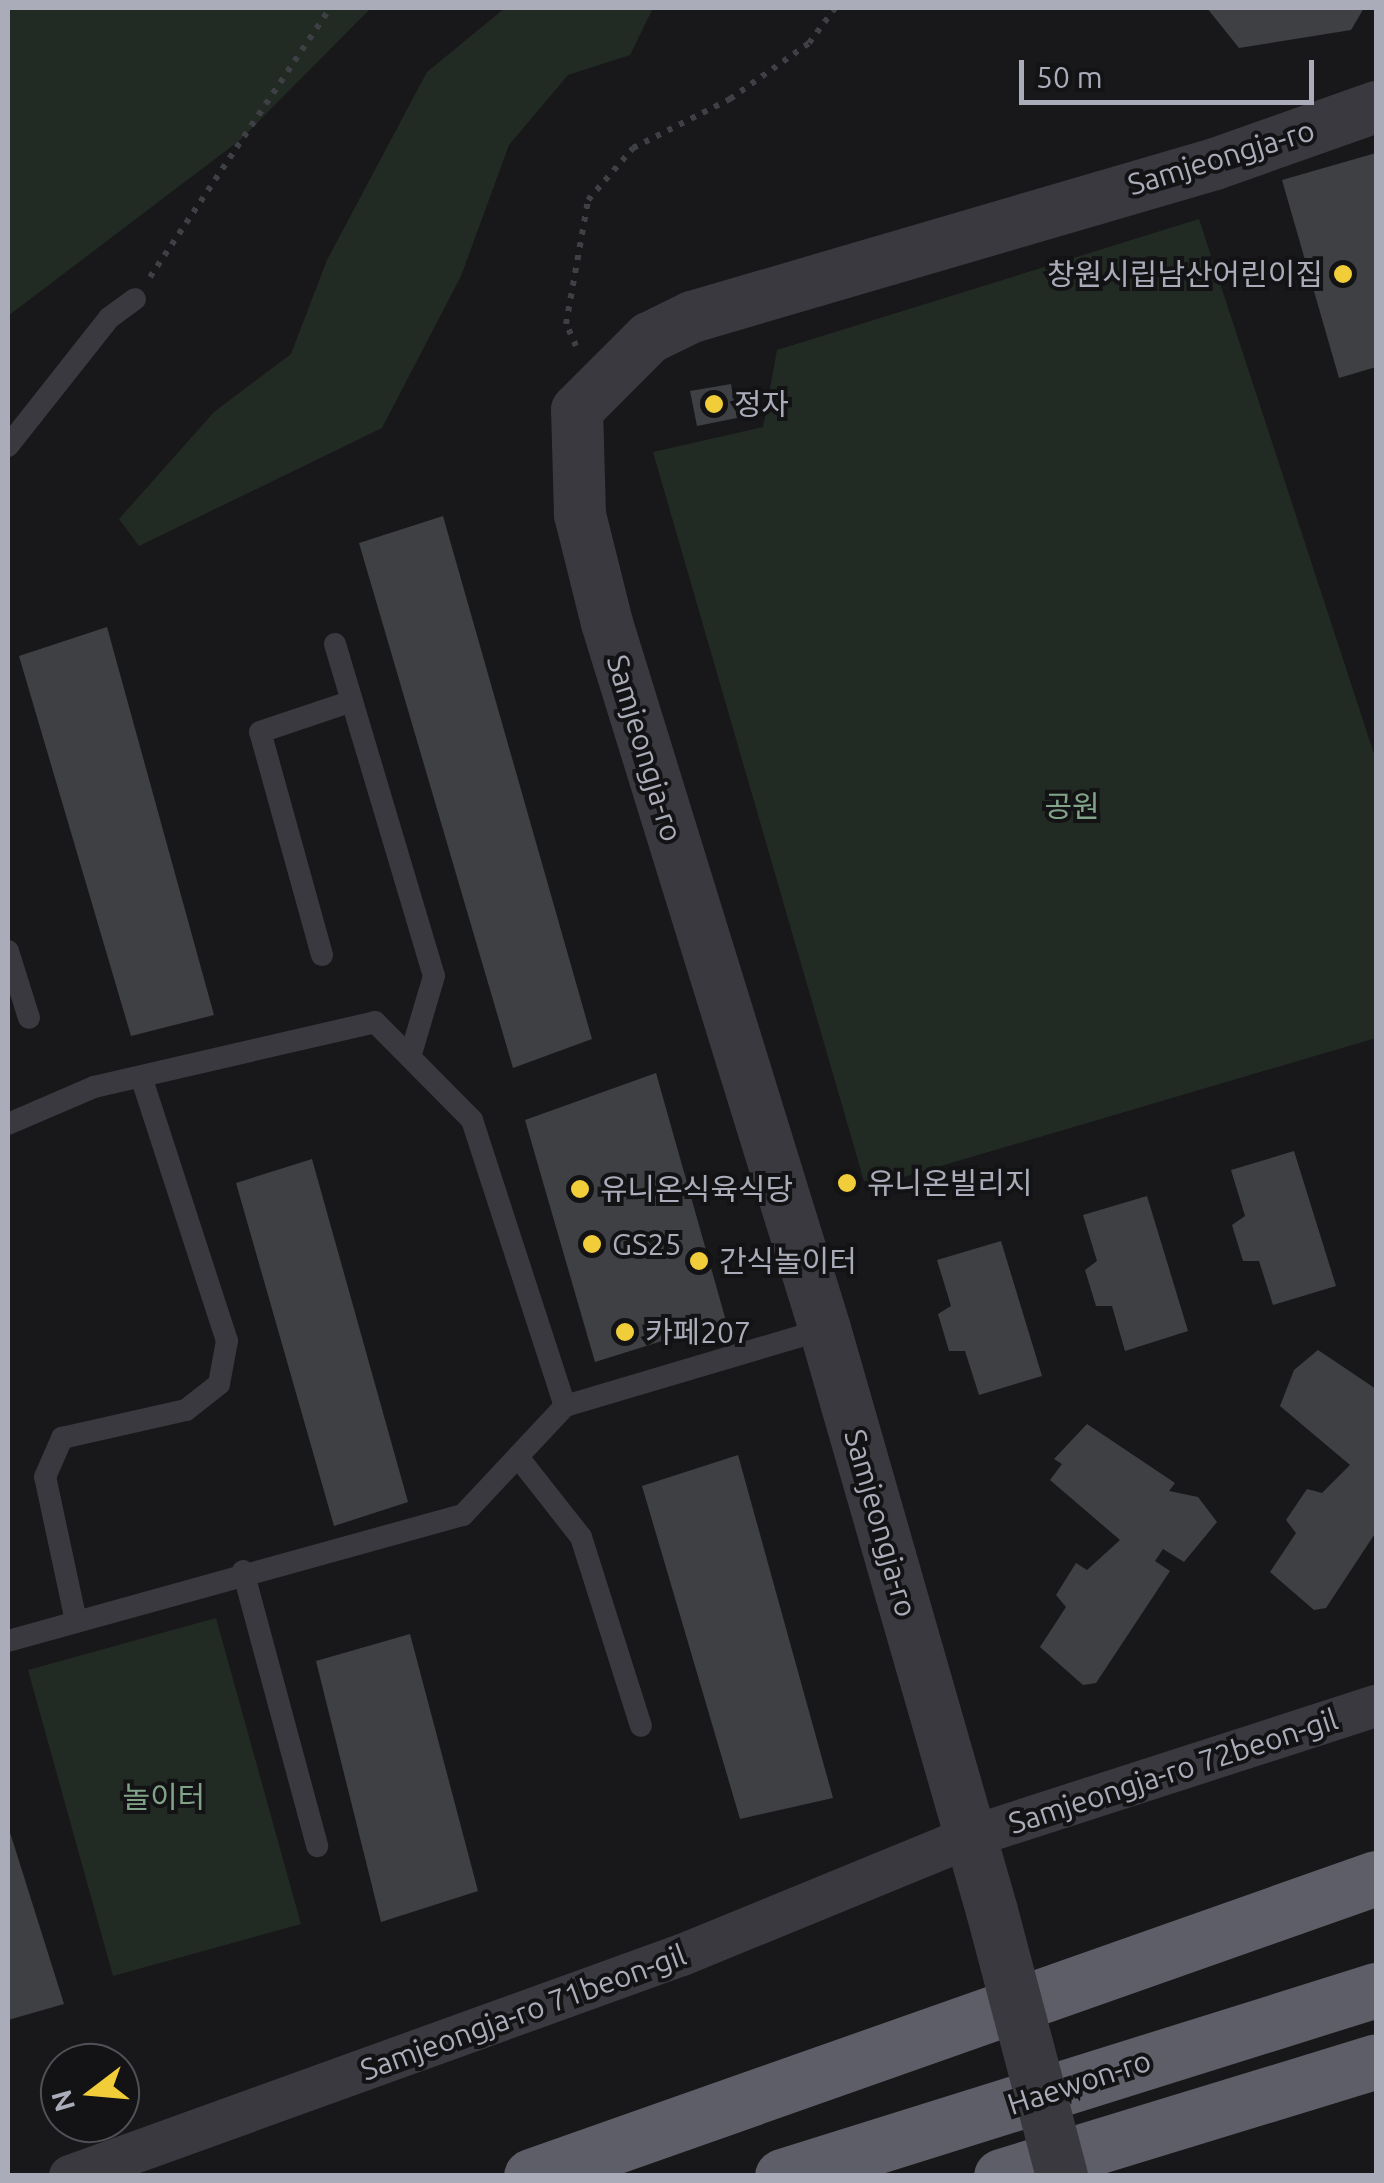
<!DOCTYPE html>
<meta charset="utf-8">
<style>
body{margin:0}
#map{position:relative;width:1384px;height:2183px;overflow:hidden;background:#18181a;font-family:Ubuntu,"Noto Sans KR",sans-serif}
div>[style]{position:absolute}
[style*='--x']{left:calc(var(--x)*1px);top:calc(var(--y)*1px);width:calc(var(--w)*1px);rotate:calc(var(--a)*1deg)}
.green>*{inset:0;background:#222a24}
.building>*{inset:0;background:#3f4044}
.path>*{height:6px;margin-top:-3px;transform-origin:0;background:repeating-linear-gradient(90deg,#3f4046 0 5px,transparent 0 13px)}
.service>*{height:22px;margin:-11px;padding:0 11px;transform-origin:11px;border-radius:11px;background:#39393f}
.minor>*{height:42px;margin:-21px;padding:0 21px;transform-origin:21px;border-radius:21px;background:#39393f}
.tertiary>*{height:52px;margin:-26px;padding:0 26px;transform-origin:26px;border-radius:26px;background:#39393f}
.trunk>*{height:55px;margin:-27.5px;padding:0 27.5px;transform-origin:27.5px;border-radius:27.5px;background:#5d5e67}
.tertiary-bridge>*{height:52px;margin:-26px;padding:0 26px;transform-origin:26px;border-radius:26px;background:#39393f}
.dots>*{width:28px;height:28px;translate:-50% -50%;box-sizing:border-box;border:5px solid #131315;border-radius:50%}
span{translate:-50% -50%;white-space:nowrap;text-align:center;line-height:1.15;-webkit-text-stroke:8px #131315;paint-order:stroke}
.street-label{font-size:30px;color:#aaadb9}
.poi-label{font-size:30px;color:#aaadb9}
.right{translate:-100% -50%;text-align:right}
.left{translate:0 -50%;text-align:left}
.park-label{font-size:30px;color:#81a489}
.frame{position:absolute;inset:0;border:10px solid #aaadb9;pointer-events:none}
.north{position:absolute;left:40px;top:2043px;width:100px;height:100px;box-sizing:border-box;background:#131315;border:2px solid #4f5157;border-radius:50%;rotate:254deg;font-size:28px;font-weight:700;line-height:40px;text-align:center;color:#aaadb9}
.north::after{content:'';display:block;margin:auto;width:35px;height:45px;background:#f1ce39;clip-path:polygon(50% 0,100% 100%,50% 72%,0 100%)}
.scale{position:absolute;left:1019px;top:60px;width:295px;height:45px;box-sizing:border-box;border:5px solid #aaadb9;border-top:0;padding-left:12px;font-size:30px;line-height:35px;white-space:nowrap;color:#aaadb9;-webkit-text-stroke:8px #131315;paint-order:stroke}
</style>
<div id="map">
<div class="green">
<div style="clip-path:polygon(8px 8px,371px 8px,240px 140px,8px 316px)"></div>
<div style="clip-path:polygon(505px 8px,653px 8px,630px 55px,568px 75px,509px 145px,461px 276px,382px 428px,139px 546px,119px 519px,214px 412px,291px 354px,327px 260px,427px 72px)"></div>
<div style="clip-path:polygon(1199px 219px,1376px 760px,1376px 1038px,866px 1188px,653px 452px,763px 427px,777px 350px)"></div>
<div style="clip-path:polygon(216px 1618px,301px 1924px,113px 1976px,28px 1670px)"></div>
</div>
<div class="building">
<div style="clip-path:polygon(1207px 8px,1364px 8px,1351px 30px,1239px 48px)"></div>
<div style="clip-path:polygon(1376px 153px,1376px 367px,1339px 378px,1282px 180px)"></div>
<div style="clip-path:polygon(731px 384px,737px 418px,697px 426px,690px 391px)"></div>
<div style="clip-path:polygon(443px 516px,592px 1039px,513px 1068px,359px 543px)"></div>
<div style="clip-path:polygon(107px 627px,214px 1015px,131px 1036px,19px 656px)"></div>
<div style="clip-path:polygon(656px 1073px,726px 1321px,595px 1362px,525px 1120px)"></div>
<div style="clip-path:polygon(1294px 1151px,1336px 1286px,1273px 1305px,1259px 1261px,1243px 1261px,1232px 1225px,1245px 1216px,1231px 1170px)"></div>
<div style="clip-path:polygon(312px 1159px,408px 1502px,334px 1526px,236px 1183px)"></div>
<div style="clip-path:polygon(1147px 1196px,1188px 1331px,1125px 1351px,1112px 1306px,1096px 1306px,1085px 1270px,1097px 1261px,1083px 1215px)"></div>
<div style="clip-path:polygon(1001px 1241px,1042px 1376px,979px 1395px,965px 1351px,949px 1351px,938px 1314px,951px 1306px,937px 1260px)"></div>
<div style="clip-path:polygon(1318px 1350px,1376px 1389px,1376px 1532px,1326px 1608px,1314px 1610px,1270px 1572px,1296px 1533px,1286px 1520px,1307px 1489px,1322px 1493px,1350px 1465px,1280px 1406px,1294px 1370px)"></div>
<div style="clip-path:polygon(1087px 1424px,1175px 1483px,1169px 1491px,1198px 1497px,1217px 1522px,1184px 1562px,1163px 1549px,1155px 1561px,1170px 1571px,1096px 1683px,1083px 1685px,1040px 1647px,1066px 1607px,1056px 1595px,1076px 1563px,1087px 1570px,1120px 1540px,1050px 1480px,1062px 1464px,1054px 1459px)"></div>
<div style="clip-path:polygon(738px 1455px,833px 1798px,740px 1819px,642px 1486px)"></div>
<div style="clip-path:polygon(410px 1634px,478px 1891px,381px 1922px,316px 1661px)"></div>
<div style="clip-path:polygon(8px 1826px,64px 2004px,8px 2020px)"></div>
</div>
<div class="path">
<div style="--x:150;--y:277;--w:324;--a:-56.2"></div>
<div style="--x:576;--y:346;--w:24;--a:-114"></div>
<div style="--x:566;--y:324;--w:126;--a:-79.9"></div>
<div style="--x:588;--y:200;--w:69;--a:-49.1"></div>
<div style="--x:633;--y:148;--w:109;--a:-26.8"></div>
<div style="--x:730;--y:99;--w:97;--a:-35.3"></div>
<div style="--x:809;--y:43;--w:44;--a:-53.4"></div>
</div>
<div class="service">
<div style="--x:8;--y:446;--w:163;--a:-51.7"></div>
<div style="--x:109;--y:318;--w:32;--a:-36"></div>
<div style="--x:335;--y:644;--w:346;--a:73.4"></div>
<div style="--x:434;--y:976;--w:84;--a:106.5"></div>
<div style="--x:8;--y:951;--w:70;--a:72.6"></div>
<div style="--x:322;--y:955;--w:231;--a:-105.5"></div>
<div style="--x:260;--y:732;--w:97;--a:-18.6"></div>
<div style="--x:8;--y:1124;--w:94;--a:-23.3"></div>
<div style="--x:94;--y:1087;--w:288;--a:-13"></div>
<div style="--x:375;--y:1022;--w:138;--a:45.3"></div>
<div style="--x:472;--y:1120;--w:301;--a:72"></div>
<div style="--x:518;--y:1457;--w:102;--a:51.8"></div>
<div style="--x:581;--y:1537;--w:198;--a:72.4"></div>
<div style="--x:243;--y:1571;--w:285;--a:74.9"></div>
<div style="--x:76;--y:1621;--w:147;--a:-102.1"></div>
<div style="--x:45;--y:1477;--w:43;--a:-66.4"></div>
<div style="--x:62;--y:1438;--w:127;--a:-12.7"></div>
<div style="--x:186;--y:1410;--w:42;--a:-38.2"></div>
<div style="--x:219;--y:1384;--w:44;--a:-79.5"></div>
<div style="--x:227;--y:1341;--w:278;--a:-108"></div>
<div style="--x:8;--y:1641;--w:472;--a:-15.5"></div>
<div style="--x:463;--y:1515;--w:149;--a:-46.9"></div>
<div style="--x:565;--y:1406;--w:271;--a:-16.5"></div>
</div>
<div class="minor">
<div style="--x:70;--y:2176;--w:651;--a:-19.86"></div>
<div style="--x:682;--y:1955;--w:311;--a:-22.3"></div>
<div style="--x:970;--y:1837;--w:427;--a:-17.9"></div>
</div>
<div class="tertiary">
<div style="--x:992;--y:1911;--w:605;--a:-106.01"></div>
<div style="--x:825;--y:1329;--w:739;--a:-107.16"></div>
<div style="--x:607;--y:623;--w:111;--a:-104"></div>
<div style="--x:580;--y:515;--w:105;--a:-91.6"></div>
<div style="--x:577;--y:410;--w:102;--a:-45"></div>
<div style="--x:649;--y:338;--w:48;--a:-26"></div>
<div style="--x:692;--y:317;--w:545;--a:-16.31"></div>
<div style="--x:1215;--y:164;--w:171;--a:-19.5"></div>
</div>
<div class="trunk">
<div style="--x:531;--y:2176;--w:896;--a:-19.43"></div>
<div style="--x:782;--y:2176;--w:622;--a:-17.39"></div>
<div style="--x:1001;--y:2176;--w:392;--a:-17"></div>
</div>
<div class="tertiary-bridge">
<div style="--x:992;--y:1911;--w:274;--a:75.2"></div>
</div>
<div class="dots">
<div style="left:1343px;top:274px;background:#f1ce39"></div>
<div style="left:714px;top:404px;background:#f1ce39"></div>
<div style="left:847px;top:1183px;background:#f1ce39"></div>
<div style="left:580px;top:1189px;background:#f1ce39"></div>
<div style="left:592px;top:1244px;background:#f1ce39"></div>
<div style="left:699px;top:1261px;background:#f1ce39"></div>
<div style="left:625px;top:1332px;background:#f1ce39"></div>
</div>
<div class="street-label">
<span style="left:1221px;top:157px;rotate:-17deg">Samjeongja-ro</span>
<span style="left:645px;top:748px;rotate:73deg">Samjeongja-ro</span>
<span style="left:881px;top:1523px;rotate:74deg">Samjeongja-ro</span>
<span style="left:1173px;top:1771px;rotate:-18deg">Samjeongja-ro 72beon-gil</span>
<span style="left:523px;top:2012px;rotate:-20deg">Samjeongja-ro 71beon-gil</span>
<span style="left:1079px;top:2082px;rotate:-18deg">Haewon-ro</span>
</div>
<div class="poi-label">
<span class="right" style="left:1323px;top:274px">창원시립남산어린이집</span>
<span class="left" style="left:734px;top:404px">정자</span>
<span class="left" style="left:867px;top:1183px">유니온빌리지</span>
<span class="left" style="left:600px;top:1189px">유니온식육식당</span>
<span class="left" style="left:612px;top:1244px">GS25</span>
<span class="left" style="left:719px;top:1261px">간식놀이터</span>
<span class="left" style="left:645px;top:1332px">카페207</span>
</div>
<div class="park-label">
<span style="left:1072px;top:806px">공원</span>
<span style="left:164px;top:1797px">놀이터</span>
</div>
<div class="frame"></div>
<div class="north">N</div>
<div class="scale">50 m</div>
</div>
